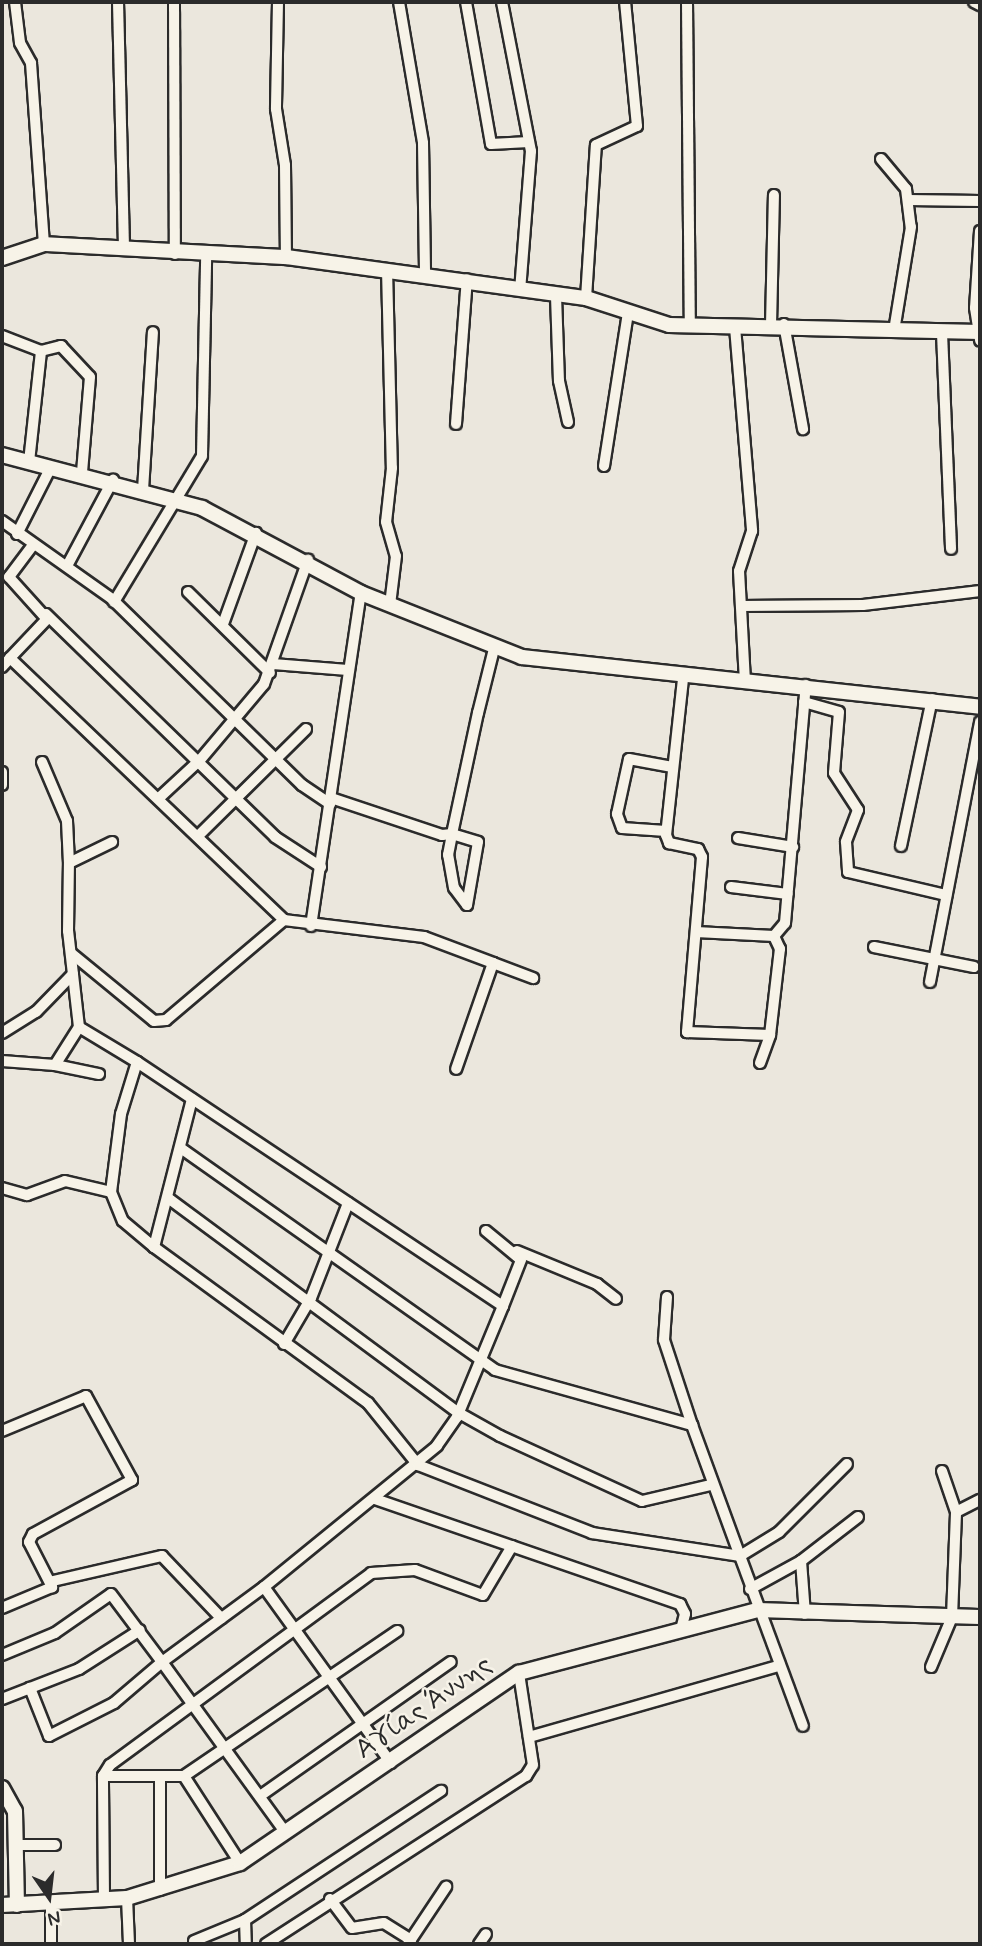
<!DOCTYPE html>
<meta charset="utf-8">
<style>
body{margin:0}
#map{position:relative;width:982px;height:1946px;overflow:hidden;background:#ebe7dd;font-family:Mynerve,sans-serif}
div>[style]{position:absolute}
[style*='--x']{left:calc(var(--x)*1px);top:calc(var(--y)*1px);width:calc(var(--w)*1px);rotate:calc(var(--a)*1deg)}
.roads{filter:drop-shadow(2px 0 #2b2b2b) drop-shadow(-2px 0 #2b2b2b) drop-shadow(0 2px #2b2b2b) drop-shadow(0 -2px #2b2b2b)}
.street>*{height:10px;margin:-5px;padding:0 5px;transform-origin:5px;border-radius:5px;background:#f7f3e8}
.secondary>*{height:14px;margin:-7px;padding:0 7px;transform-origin:7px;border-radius:7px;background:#f7f3e8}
span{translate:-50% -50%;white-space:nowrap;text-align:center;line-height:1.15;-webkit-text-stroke:5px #f7f3e8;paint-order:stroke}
.street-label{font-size:28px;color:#2b2b2b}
.frame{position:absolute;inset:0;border:4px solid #2b2b2b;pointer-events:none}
.north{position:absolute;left:14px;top:1862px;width:70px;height:70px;-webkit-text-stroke:5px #f7f3e8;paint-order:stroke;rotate:166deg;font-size:19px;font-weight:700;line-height:28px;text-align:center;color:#2b2b2b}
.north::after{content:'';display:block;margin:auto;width:24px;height:32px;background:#2b2b2b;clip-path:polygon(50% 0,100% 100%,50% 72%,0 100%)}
</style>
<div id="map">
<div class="roads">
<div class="street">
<div style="--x:15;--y:2;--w:41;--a:83"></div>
<div style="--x:20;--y:43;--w:23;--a:61"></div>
<div style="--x:31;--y:63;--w:181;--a:85.9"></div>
<div style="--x:118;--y:2;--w:247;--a:88.6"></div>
<div style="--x:174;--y:2;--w:252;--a:89.8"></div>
<div style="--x:278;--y:2;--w:107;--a:91.1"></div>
<div style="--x:276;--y:109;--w:57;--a:80.9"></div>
<div style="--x:285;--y:165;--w:92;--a:89.4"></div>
<div style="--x:399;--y:2;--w:143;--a:80.3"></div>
<div style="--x:423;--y:143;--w:130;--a:89.1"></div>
<div style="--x:466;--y:2;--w:144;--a:80"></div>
<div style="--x:491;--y:144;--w:38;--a:-3"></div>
<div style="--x:502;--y:2;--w:152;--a:79"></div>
<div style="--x:531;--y:151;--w:139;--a:94.5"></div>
<div style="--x:687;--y:2;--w:325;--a:89.5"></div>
<div style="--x:974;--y:2;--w:7;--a:27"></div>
<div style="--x:881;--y:159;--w:39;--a:50"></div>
<div style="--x:906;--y:189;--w:38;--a:83"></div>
<div style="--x:911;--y:227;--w:105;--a:99.3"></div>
<div style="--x:908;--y:200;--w:72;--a:0.8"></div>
<div style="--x:980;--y:231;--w:77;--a:93.7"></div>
<div style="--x:975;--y:308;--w:33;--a:81"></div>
<div style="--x:387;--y:269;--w:199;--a:88.6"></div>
<div style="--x:392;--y:468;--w:54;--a:96.3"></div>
<div style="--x:386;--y:522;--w:35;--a:74"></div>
<div style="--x:396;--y:556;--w:49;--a:97"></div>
<div style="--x:556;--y:296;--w:85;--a:88"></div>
<div style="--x:559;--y:381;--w:42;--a:77.6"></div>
<div style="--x:586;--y:298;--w:153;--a:-86.3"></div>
<div style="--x:596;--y:145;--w:45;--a:-24.9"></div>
<div style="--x:637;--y:126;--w:125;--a:-95.5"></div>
<div style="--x:784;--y:324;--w:107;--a:79.7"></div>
<div style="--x:771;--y:325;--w:130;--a:-88.7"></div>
<div style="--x:735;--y:327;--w:205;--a:85.2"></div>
<div style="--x:752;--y:531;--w:42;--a:108"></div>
<div style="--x:739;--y:571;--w:110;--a:86.9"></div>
<div style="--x:942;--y:333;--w:216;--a:87.6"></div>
<div style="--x:2;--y:336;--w:42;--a:21"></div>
<div style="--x:41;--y:351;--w:21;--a:-14"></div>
<div style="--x:61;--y:346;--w:42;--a:46.9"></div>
<div style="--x:90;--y:377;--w:95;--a:94.8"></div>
<div style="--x:456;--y:424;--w:145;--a:-85.7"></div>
<div style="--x:29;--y:462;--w:112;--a:-83.8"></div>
<div style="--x:604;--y:466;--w:155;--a:-81.1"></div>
<div style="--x:143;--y:490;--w:158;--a:-86.4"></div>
<div style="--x:2;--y:521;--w:135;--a:35.3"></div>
<div style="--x:112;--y:599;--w:266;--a:44.4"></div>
<div style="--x:302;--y:785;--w:34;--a:34"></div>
<div style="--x:17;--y:534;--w:75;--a:-63.1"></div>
<div style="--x:33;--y:545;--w:40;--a:127"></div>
<div style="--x:9;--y:577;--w:57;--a:47.9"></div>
<div style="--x:47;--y:619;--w:54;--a:133.5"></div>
<div style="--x:10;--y:658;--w:379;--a:43.7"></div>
<div style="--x:284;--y:920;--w:141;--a:6.9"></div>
<div style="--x:424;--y:937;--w:74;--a:20.6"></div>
<div style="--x:493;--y:963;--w:112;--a:109.2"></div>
<div style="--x:67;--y:566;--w:98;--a:-61.9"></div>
<div style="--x:188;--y:592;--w:115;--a:44.6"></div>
<div style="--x:114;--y:602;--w:170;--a:-58.9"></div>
<div style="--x:202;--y:456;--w:199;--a:-88.8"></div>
<div style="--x:741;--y:606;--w:122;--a:-0.5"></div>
<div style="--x:863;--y:605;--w:118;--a:-6.8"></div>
<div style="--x:46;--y:614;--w:320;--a:44.2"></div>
<div style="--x:275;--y:837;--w:55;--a:33.1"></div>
<div style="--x:223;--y:624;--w:97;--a:-70.1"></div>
<div style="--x:273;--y:664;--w:75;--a:4.6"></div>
<div style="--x:2;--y:667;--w:12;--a:-48"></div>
<div style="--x:683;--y:679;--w:157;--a:96.2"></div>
<div style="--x:666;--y:835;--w:9;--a:69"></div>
<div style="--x:669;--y:843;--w:30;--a:12"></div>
<div style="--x:698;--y:849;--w:9;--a:63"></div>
<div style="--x:702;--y:857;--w:176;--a:94.9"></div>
<div style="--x:687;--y:1032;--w:83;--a:2.1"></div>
<div style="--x:804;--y:702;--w:36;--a:16"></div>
<div style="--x:839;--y:712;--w:61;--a:94.7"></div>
<div style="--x:834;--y:773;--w:44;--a:57"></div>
<div style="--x:858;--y:810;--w:34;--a:111"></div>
<div style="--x:846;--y:842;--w:30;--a:86"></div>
<div style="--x:848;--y:872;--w:101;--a:13.2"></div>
<div style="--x:42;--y:762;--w:64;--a:67"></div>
<div style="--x:67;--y:821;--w:42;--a:87.3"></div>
<div style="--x:2;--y:772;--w:13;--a:90"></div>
<div style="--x:159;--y:798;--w:56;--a:-42.8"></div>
<div style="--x:200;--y:760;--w:99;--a:-49.9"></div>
<div style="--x:264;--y:684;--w:132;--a:-70.5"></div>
<div style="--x:331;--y:798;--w:117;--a:18.4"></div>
<div style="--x:442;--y:835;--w:10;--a:-6"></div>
<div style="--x:452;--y:834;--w:27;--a:17"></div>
<div style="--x:478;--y:842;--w:64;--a:99.9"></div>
<div style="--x:467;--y:905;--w:21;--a:-127"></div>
<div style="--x:454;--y:888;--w:34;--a:-100"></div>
<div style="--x:448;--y:855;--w:21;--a:-79"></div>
<div style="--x:452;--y:834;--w:124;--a:-77.9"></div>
<div style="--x:478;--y:713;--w:66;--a:-76"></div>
<div style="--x:666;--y:831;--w:44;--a:-176.1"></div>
<div style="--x:622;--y:828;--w:15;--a:-110"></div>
<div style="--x:617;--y:814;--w:56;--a:-77.7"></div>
<div style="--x:629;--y:759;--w:44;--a:10.5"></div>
<div style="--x:198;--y:836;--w:152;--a:-44.7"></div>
<div style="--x:738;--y:838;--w:56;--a:9.3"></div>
<div style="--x:901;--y:846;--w:150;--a:-78.1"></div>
<div style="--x:731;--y:887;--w:57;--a:7"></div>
<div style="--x:311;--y:926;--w:337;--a:-81.5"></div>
<div style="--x:696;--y:932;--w:78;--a:2.9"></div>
<div style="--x:874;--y:947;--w:102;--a:11.3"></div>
<div style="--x:71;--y:953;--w:107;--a:39.3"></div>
<div style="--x:154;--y:1021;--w:12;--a:-5"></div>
<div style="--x:166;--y:1020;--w:155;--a:-40.3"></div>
<div style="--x:493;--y:963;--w:43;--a:20.6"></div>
<div style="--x:930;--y:982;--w:265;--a:-79.1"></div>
<div style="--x:79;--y:1027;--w:68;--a:31.1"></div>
<div style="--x:137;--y:1062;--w:54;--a:107.1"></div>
<div style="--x:121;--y:1114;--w:79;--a:97.3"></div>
<div style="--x:111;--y:1192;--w:31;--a:68"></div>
<div style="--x:123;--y:1221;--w:40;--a:40"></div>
<div style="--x:2;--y:1033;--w:40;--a:-32"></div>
<div style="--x:36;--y:1012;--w:53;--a:-45.8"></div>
<div style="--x:2;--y:1061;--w:53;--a:4.3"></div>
<div style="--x:55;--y:1065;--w:45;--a:-57.7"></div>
<div style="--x:79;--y:1027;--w:97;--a:-96.5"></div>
<div style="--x:68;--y:931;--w:68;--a:-89.2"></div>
<div style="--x:69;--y:863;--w:48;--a:-26"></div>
<div style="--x:137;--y:1062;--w:440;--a:33.7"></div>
<div style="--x:503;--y:1306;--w:120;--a:112.5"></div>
<div style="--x:457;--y:1417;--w:35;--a:125"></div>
<div style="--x:437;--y:1446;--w:223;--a:140.8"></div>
<div style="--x:264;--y:1587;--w:217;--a:54.2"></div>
<div style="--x:760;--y:1063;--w:30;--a:-70"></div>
<div style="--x:770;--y:1035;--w:87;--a:-83.4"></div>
<div style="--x:780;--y:949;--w:14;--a:-115"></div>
<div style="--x:774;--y:936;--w:17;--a:-50"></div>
<div style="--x:785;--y:923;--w:239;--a:-85"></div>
<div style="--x:55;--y:1065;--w:45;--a:11.6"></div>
<div style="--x:192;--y:1099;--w:153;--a:104.4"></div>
<div style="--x:154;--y:1247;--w:265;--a:36.1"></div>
<div style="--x:368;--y:1403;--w:80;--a:51.1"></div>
<div style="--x:418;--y:1465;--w:187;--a:21.3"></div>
<div style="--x:592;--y:1533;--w:150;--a:8.8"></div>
<div style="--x:740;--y:1556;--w:181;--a:69.7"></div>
<div style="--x:182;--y:1149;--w:383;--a:35.2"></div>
<div style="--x:495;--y:1370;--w:205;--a:15.6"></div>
<div style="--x:692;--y:1425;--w:140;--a:69.9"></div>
<div style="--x:740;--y:1556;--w:46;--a:-31.6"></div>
<div style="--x:779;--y:1532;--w:96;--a:-45"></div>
<div style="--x:2;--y:1188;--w:26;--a:16"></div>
<div style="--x:27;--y:1195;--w:40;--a:-20.2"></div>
<div style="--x:65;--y:1181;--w:47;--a:13.4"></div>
<div style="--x:168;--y:1198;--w:362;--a:36.5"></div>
<div style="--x:459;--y:1413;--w:47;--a:29.3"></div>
<div style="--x:500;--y:1436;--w:156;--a:24.6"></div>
<div style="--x:642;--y:1501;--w:71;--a:-13.1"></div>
<div style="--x:486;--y:1231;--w:45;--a:39.6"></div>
<div style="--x:521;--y:1260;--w:49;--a:111.4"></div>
<div style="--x:517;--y:1251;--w:87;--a:22.4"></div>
<div style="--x:597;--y:1284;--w:24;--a:38"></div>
<div style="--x:667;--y:1297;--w:43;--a:94"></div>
<div style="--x:664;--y:1340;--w:89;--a:71.8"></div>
<div style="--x:284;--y:1344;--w:53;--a:-59.6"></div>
<div style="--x:311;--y:1298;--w:102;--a:-68.7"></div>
<div style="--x:2;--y:1431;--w:91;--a:-22.6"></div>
<div style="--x:86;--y:1396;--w:96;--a:61.3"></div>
<div style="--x:132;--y:1480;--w:113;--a:151.4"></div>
<div style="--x:33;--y:1534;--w:9;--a:117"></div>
<div style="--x:29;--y:1542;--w:51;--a:62.9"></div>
<div style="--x:52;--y:1587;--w:54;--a:157.2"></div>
<div style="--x:942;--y:1471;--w:43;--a:71.1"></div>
<div style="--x:375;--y:1499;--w:323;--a:19"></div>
<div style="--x:680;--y:1604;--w:11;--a:63"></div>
<div style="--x:685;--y:1614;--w:16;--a:104"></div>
<div style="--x:801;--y:1561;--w:53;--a:85.7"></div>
<div style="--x:53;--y:1581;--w:112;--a:-12.9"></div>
<div style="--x:162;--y:1556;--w:86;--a:46.4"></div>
<div style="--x:264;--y:1587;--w:127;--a:143.7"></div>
<div style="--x:162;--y:1662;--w:211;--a:54.1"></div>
<div style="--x:750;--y:1589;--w:58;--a:-28.8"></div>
<div style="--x:801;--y:1561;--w:72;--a:-37.7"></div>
<div style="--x:2;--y:1655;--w:57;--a:-22.5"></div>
<div style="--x:55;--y:1633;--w:68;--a:-34.9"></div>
<div style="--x:111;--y:1594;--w:85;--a:53.1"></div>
<div style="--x:162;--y:1662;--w:63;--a:139.5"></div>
<div style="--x:114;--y:1703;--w:73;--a:153.1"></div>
<div style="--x:49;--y:1736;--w:52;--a:-111.6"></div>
<div style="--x:931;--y:1667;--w:54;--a:-67.2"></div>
<div style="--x:952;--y:1617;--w:105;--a:-87.8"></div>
<div style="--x:956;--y:1512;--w:27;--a:-27"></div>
<div style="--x:2;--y:1699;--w:83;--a:-21.3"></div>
<div style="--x:79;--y:1669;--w:72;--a:-32.6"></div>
<div style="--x:529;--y:1737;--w:259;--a:-15.9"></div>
<div style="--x:103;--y:1776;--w:81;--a:0"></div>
<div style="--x:184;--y:1776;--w:258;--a:-34.2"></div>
<div style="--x:184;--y:1776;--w:103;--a:57.2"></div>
<div style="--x:260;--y:1796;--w:233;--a:-35.1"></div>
<div style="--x:16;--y:1845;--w:39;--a:0"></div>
<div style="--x:160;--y:1890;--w:113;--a:-90"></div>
<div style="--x:104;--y:1898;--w:122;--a:-90.5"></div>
<div style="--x:103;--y:1776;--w:13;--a:-58"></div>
<div style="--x:110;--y:1765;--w:324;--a:-36.3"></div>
<div style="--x:371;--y:1573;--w:44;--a:-3.9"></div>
<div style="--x:415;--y:1570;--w:72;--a:20.2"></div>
<div style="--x:483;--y:1595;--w:57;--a:-59.4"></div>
<div style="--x:127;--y:1898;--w:46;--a:87.5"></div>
<div style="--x:330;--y:1899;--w:36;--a:53"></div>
<div style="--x:352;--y:1928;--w:32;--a:-9"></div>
<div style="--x:384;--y:1923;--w:32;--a:32"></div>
<div style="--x:245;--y:1920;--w:24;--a:88"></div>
<div style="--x:194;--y:1941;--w:55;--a:-22.4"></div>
<div style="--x:245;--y:1920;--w:235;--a:-33.4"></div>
<div style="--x:51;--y:1944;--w:43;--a:-90"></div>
<div style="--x:266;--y:1944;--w:310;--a:-32.9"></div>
<div style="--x:526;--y:1776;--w:13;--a:-58"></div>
<div style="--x:533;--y:1765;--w:93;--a:-98.7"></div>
<div style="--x:408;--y:1944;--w:69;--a:-56.3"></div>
<div style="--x:479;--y:1944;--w:12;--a:-55"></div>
</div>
<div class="secondary">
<div style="--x:2;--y:258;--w:44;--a:-18.4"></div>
<div style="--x:44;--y:244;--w:242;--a:3.1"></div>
<div style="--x:286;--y:257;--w:303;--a:7.8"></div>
<div style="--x:586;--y:298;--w:87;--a:18"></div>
<div style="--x:669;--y:325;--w:311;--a:1.3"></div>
<div style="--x:2;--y:455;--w:207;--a:14.8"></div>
<div style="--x:202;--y:508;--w:180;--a:28.1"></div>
<div style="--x:361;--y:593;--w:173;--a:21.7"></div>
<div style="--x:522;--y:657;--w:461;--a:6.2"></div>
<div style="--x:2;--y:1788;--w:26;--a:61"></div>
<div style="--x:15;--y:1811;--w:94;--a:88.8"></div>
<div style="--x:2;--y:1905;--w:125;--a:-3.2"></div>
<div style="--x:127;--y:1898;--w:118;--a:-17.2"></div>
<div style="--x:240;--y:1863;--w:338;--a:-34.3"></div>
<div style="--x:519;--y:1673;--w:246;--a:-14.8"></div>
<div style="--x:757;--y:1610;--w:223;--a:1.8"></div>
</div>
</div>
<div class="street-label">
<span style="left:424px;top:1708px;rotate:-35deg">Αγίας Άννης</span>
</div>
<div class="frame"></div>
<div class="north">N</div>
</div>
